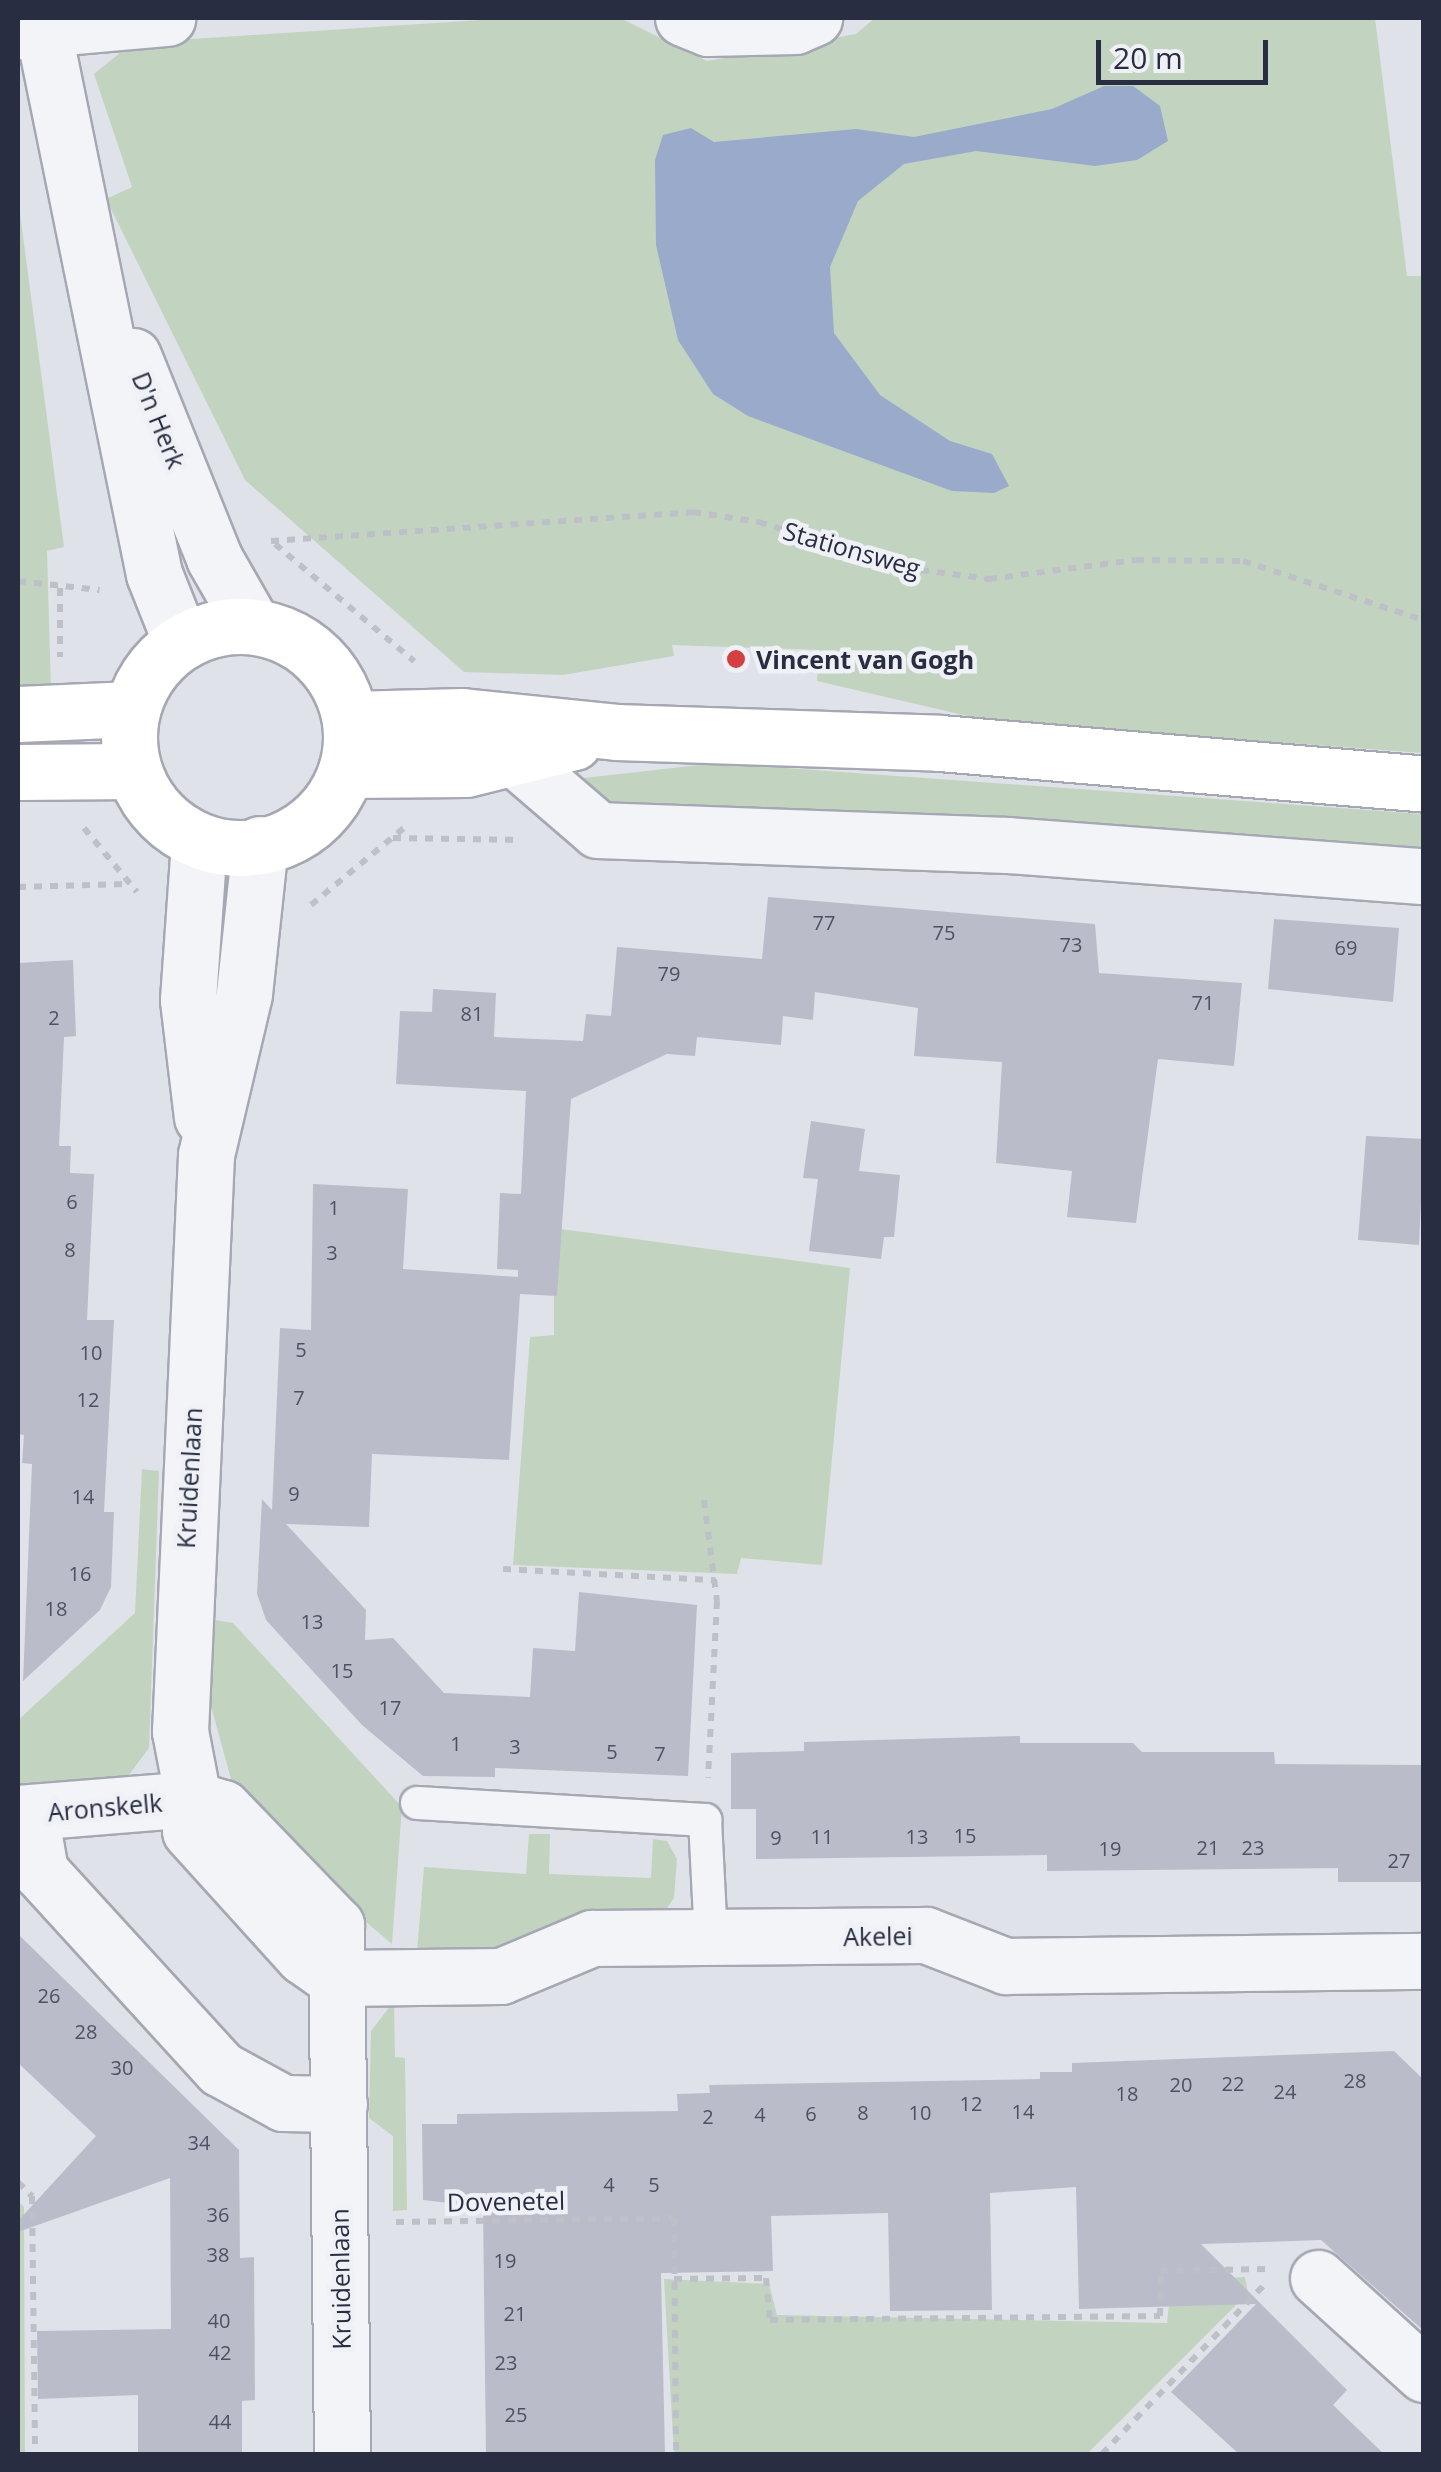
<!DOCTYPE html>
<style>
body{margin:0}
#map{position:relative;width:1441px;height:2472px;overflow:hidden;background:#e0e2e9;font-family:"Open Sans",sans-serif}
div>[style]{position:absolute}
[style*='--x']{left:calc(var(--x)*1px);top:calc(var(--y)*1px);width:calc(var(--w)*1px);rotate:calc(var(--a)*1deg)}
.green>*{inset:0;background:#c2d4c0}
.water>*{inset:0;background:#99aacb}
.building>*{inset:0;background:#babdc9}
.path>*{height:6px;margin-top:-3px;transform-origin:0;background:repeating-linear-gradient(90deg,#bec0c8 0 8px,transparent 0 16px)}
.roads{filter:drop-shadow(2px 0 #a5a8b3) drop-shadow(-2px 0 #a5a8b3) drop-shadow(0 2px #a5a8b3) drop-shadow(0 -2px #a5a8b3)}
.service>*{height:32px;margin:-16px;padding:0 16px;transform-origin:16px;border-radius:16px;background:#f3f4f7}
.minor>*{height:55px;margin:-27.5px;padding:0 27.5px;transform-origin:27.5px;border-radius:27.5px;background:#f3f4f7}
.tertiary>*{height:55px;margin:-27.5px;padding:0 27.5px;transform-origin:27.5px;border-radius:27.5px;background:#f3f4f7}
.secondary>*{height:55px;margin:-27.5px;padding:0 27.5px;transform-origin:27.5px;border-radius:27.5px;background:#fff}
.secondary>.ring{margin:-27.5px;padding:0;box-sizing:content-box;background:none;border:55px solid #fff;border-radius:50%}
.dots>*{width:28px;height:28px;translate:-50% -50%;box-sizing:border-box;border:5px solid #eff1f7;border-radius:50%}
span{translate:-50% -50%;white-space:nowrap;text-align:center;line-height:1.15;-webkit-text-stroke:9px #eff1f7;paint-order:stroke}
.number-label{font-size:20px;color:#4c5163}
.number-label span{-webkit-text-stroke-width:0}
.street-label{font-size:25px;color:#282d41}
.poi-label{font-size:25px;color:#282d41;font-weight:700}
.left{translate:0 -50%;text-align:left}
.frame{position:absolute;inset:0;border:20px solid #282d41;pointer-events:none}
.scale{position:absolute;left:1096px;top:40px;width:172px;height:45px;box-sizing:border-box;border:5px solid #282d41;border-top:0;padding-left:12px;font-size:30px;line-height:35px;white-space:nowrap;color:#282d41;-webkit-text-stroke:8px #eff1f7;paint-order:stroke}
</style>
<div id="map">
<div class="green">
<div style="clip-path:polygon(511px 18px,620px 18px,707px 61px,856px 34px,875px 18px,1375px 18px,1407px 276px,1423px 276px,1423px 753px,989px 721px,817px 681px,819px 650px,672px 645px,674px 656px,563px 675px,464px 672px,245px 480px,106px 199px,132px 187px,94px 74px,132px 43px)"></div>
<div style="clip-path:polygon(18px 198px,64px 547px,47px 551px,51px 691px,18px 690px)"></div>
<div style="clip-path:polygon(717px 763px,1423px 814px,1423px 853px,916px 814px,641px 810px,605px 802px,575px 779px)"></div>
<div style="clip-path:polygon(554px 1228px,850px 1268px,822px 1565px,741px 1558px,737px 1574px,513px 1565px,530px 1337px,554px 1335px)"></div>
<div style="clip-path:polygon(142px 1469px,159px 1471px,149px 1748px,125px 1780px,18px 1788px,18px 1720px,135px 1613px)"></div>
<div style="clip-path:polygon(215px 1620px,233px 1623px,402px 1807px,392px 1944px,366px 1922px,356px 1924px,231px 1779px,209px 1699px)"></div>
<div style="clip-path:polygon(529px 1834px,550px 1834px,549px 1874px,651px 1878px,653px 1839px,667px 1841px,677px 1859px,674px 1898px,665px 1911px,514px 1948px,417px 1952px,424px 1867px,526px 1874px)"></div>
<div style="clip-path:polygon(394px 2001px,395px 2057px,405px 2058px,407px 2210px,393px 2211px,393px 2136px,369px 2118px,371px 2031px)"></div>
<div style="clip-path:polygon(18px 2201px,24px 2207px,25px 2454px,18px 2454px)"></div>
<div style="clip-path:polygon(1245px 2277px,1248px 2293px,1087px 2454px,674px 2454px,664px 2279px,769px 2284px,777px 2315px,1167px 2323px,1171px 2283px)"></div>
</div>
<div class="water">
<div style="clip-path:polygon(1104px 86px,1133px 86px,1160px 106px,1168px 141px,1137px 160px,1095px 166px,976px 151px,904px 164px,858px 201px,830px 267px,834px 333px,880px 395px,950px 441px,992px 454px,1009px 486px,994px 493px,952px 491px,748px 416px,713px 394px,678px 340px,656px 245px,655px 160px,663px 135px,691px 128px,714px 142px,856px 129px,914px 137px,1052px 109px)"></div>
</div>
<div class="building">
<div style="clip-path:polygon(768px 897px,1095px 924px,1099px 973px,1242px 983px,1234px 1066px,1158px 1059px,1136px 1223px,1067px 1217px,1072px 1171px,996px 1163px,1002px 1062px,914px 1056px,918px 1008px,815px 992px,813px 1020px,783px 1016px,781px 1045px,697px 1037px,695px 1056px,667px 1054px,571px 1099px,557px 1296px,520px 1294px,509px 1460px,372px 1454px,369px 1527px,286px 1524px,366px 1610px,365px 1640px,393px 1638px,444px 1693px,530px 1697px,533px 1648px,575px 1651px,579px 1592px,697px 1605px,688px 1776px,495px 1768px,495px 1777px,423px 1776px,362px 1725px,266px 1620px,257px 1594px,262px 1499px,272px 1510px,280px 1328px,311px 1330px,313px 1184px,408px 1189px,403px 1269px,518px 1277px,518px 1270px,497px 1269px,500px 1193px,521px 1194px,526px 1091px,396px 1084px,400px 1011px,432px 1012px,433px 989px,496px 993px,494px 1037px,583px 1041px,586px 1014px,611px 1016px,617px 947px,762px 959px)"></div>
<div style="clip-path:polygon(1274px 919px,1399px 928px,1393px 1002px,1268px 989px)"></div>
<div style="clip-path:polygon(73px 960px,76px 1036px,64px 1037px,59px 1146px,71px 1146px,70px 1173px,94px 1174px,87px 1320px,114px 1320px,104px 1512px,114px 1512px,111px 1587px,100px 1610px,23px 1681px,32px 1464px,22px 1463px,24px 1435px,18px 1434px,18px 963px)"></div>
<div style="clip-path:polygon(811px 1121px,865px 1129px,859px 1171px,900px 1175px,894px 1237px,884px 1237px,881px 1259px,809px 1251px,818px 1179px,803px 1178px)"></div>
<div style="clip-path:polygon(1366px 1136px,1424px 1139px,1419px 1245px,1358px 1240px)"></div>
<div style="clip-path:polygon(1020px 1736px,1020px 1743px,1133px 1743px,1142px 1752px,1274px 1752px,1275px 1764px,1424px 1765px,1424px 1882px,1338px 1882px,1338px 1868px,1047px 1871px,1047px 1855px,756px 1859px,756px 1809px,731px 1809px,731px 1753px,804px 1751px,804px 1742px)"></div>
<div style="clip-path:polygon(18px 1934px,239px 2150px,240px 2258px,254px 2257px,255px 2400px,242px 2401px,242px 2454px,138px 2454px,138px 2395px,38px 2399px,37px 2331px,171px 2329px,170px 2178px,18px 2232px,18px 2221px,96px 2136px,18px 2063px)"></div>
<div style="clip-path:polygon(1394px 2051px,1424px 2080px,1424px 2331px,1321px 2240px,1201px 2244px,1347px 2390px,1333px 2405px,1384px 2454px,1239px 2454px,1171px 2392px,1256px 2304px,1079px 2309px,1076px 2187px,990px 2193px,992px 2310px,890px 2311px,888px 2213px,771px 2216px,773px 2271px,661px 2273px,665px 2454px,486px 2454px,483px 2207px,423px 2200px,422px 2124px,457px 2124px,457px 2114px,678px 2111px,677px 2094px,710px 2093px,709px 2085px,1040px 2079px,1040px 2072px,1072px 2072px,1072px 2063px)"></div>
</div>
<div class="path">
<div style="--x:271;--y:541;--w:423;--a:-3.9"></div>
<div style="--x:693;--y:512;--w:67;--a:8.6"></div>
<div style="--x:759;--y:522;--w:153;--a:17.5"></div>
<div style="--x:905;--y:568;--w:85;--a:7.5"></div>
<div style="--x:989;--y:579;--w:148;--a:-7.4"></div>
<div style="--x:1136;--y:560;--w:107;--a:0.5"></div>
<div style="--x:1243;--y:561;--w:190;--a:18.1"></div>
<div style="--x:275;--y:544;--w:182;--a:40.1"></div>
<div style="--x:18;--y:581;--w:82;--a:6.3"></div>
<div style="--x:60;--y:588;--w:69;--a:90"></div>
<div style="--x:84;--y:828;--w:83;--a:50.4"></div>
<div style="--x:393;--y:838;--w:127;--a:0.9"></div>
<div style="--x:18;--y:887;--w:109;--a:-1.6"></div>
<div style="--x:311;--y:905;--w:122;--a:-39.7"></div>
<div style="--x:704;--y:1500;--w:102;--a:82.7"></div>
<div style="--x:717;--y:1601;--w:177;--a:92.9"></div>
<div style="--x:503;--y:1569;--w:213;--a:3"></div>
<div style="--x:18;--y:2182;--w:20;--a:45"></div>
<div style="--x:32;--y:2196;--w:258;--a:89.3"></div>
<div style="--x:396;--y:2222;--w:278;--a:-0.8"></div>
<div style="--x:674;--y:2218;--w:236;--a:89.5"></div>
<div style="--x:674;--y:2279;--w:92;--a:-0.6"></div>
<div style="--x:766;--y:2278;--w:42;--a:84.6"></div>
<div style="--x:770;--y:2320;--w:390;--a:-0.6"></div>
<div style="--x:1160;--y:2316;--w:45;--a:-88.7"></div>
<div style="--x:1161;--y:2271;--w:105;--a:-1.1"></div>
<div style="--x:1102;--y:2454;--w:234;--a:-46.2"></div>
</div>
<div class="roads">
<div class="service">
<div style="--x:417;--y:1803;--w:289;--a:3.4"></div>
<div style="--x:705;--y:1820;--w:118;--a:87.1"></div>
</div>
<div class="minor">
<div style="--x:683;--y:18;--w:27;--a:22"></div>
<div style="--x:708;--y:28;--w:87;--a:-1.3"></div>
<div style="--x:795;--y:26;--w:21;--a:-23"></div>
<div style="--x:43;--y:29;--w:556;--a:78.49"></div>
<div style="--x:154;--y:574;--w:73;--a:68.3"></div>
<div style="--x:18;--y:31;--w:150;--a:-5"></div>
<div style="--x:133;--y:356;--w:218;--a:68.1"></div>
<div style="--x:214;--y:558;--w:78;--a:60.2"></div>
<div style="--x:512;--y:756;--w:113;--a:40.7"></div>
<div style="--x:598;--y:830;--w:409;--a:2.1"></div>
<div style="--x:1007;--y:845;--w:418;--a:4.3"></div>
<div style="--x:18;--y:1813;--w:176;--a:-4.6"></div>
<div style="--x:30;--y:1814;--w:58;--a:80"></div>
<div style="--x:40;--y:1871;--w:268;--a:47.6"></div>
<div style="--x:221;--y:2069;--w:71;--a:28.7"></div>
<div style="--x:283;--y:2103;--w:56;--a:1"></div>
<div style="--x:335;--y:1978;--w:166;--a:-0.7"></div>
<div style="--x:501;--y:1976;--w:99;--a:-22.7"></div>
<div style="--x:592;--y:1938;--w:334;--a:-0.5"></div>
<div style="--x:926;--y:1935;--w:86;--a:21.2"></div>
<div style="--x:1006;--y:1966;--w:418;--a:-0.7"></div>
<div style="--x:1318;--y:2278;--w:143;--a:42.2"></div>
</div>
<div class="tertiary">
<div style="--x:199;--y:842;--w:158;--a:94"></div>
<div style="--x:188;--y:1000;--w:118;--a:83.2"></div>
<div style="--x:260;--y:844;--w:151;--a:96.1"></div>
<div style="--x:244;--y:994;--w:165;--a:103.3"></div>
<div style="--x:206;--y:1155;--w:577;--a:92.58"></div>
<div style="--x:180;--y:1731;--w:69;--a:79.2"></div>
<div style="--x:193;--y:1799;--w:32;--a:95"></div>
<div style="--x:190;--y:1831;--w:169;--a:47.9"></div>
<div style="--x:303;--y:1956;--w:39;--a:35"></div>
<div style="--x:193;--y:1799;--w:31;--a:17"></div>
<div style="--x:223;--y:1808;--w:163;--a:46"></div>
<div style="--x:336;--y:1925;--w:529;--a:89.35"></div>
</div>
<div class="secondary">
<div class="ring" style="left:129px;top:626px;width:167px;height:167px"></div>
<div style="--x:18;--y:714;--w:114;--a:-2.5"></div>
<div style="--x:350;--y:719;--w:112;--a:-1.5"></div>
<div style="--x:462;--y:716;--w:155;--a:5.9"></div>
<div style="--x:616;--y:732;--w:324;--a:1.9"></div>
<div style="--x:940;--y:743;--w:486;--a:4.8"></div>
<div style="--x:346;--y:770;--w:120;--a:-0.5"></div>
<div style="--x:466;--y:769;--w:111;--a:-14"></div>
<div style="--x:18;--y:772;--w:114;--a:-0.5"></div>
</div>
</div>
<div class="dots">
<div style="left:736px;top:659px;background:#d43f40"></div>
</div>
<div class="number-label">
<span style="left:824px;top:922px">77</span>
<span style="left:944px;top:932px">75</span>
<span style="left:1071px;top:944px">73</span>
<span style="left:1346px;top:947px">69</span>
<span style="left:669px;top:973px">79</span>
<span style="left:1203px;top:1002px">71</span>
<span style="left:472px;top:1013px">81</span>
<span style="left:54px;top:1017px">2</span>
<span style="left:72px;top:1201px">6</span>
<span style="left:334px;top:1207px">1</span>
<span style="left:70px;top:1249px">8</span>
<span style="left:332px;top:1252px">3</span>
<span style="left:301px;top:1349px">5</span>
<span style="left:91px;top:1352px">10</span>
<span style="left:299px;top:1397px">7</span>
<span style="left:88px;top:1399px">12</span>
<span style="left:294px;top:1493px">9</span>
<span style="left:83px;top:1496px">14</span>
<span style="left:80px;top:1573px">16</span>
<span style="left:56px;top:1608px">18</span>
<span style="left:312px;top:1621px">13</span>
<span style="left:342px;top:1670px">15</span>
<span style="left:390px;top:1707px">17</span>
<span style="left:456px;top:1743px">1</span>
<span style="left:515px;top:1746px">3</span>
<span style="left:612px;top:1751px">5</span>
<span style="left:660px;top:1753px">7</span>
<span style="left:965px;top:1835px">15</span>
<span style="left:822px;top:1836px">11</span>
<span style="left:917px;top:1836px">13</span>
<span style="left:776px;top:1837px">9</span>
<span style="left:1208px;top:1847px">21</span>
<span style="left:1253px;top:1847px">23</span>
<span style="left:1110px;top:1848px">19</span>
<span style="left:1399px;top:1860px">27</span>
<span style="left:49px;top:1995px">26</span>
<span style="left:86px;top:2031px">28</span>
<span style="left:122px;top:2067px">30</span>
<span style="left:1355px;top:2080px">28</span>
<span style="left:1233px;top:2083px">22</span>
<span style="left:1181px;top:2084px">20</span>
<span style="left:1285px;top:2091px">24</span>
<span style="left:1127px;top:2093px">18</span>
<span style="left:971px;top:2103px">12</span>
<span style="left:1023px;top:2111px">14</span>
<span style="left:863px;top:2112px">8</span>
<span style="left:920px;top:2112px">10</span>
<span style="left:811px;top:2113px">6</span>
<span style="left:760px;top:2114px">4</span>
<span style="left:708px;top:2116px">2</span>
<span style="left:199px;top:2142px">34</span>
<span style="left:609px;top:2184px">4</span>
<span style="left:654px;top:2184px">5</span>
<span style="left:218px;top:2214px">36</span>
<span style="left:218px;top:2254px">38</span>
<span style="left:505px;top:2260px">19</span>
<span style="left:515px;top:2313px">21</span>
<span style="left:219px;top:2320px">40</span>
<span style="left:220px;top:2352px">42</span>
<span style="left:506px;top:2362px">23</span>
<span style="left:516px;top:2414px">25</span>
<span style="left:220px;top:2421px">44</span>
</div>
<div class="street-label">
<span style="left:159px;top:420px;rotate:68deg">D'n Herk</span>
<span style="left:852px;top:549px;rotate:16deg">Stationsweg</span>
<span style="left:189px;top:1478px;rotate:-87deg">Kruidenlaan</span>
<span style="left:105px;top:1807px;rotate:-5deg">Aronskelk</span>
<span style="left:878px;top:1936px;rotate:-1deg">Akelei</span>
<span style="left:506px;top:2201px;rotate:-1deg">Dovenetel</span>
<span style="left:340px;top:2279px;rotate:-91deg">Kruidenlaan</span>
</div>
<div class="poi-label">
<span class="left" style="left:756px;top:659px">Vincent van Gogh</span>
</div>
<div class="frame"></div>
<div class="scale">20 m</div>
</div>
